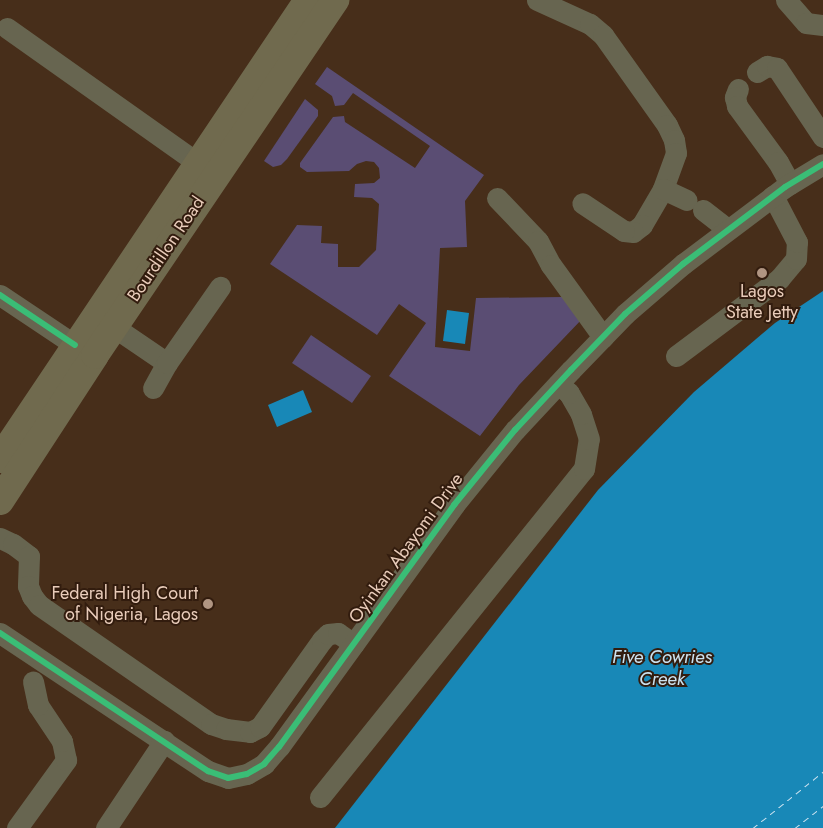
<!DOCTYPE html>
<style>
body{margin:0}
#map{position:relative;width:823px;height:828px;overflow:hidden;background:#472e1a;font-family:Jost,sans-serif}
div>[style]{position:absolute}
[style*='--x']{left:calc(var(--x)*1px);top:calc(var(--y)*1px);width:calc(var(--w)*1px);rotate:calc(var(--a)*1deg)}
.green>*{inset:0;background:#5a4d73}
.water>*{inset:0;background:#1888b7}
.ferry>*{height:1px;margin-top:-0.5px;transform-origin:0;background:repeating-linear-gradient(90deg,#cbe2f0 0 6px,transparent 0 11px)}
.minor>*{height:21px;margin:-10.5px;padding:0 10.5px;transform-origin:10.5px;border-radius:10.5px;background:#676550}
.major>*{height:28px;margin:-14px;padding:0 14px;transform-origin:14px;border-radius:14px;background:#706a4e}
.cycleway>*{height:6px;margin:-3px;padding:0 3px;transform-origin:3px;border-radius:3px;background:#3abd76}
.dots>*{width:14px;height:14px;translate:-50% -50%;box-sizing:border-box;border:2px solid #321c0e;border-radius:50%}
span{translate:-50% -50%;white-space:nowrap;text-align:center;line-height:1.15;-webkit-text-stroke:4px #321c0e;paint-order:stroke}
.street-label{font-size:18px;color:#e9ccba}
.poi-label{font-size:18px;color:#e9ccba}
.right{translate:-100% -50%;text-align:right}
.water-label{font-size:19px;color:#cbe2f0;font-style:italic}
</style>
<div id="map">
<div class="green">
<div style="clip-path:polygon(327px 67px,484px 175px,465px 201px,467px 247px,440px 248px,435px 347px,470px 351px,476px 298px,563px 297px,583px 318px,519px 385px,480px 436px,389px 376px,426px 323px,399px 304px,377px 335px,270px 264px,297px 225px,322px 226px,321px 243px,338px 244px,338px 267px,359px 267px,376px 250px,379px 204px,372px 198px,354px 197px,355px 184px,374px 183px,380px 178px,379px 168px,374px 162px,366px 161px,357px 164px,349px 171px,307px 172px,300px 167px,300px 163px,333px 117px,344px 116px,345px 122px,415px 168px,430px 146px,353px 93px,344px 105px,335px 106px,332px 96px,315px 84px)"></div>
<div style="clip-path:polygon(305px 99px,318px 110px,318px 116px,287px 159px,281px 165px,273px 167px,264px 161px)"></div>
<div style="clip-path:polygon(311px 335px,371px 376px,352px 403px,292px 363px)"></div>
</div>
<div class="water">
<div style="clip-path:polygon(823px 291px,823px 828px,335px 828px,598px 490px,694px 392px,775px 323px)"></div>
<div style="clip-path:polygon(447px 310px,469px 313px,465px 344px,443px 341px)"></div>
<div style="clip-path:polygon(303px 390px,312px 412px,277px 427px,268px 405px)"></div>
</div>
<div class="ferry">
<div style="--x:753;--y:828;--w:90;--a:-38.7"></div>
<div style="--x:795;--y:828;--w:36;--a:-38"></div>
</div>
<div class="minor">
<div style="--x:537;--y:0;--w:58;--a:24.4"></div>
<div style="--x:590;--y:24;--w:17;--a:40"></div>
<div style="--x:603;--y:35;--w:110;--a:54.6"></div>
<div style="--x:667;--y:125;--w:17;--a:65"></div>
<div style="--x:674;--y:140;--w:13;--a:81"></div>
<div style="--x:676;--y:153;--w:38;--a:110"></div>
<div style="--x:663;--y:189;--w:42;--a:120.3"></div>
<div style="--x:642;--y:225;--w:11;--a:142"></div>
<div style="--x:633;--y:232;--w:9;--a:-174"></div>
<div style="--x:624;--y:231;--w:50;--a:-146.3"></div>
<div style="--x:786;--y:0;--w:30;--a:49"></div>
<div style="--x:806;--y:23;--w:17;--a:7"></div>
<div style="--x:7;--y:28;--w:234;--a:35.3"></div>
<div style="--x:757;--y:72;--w:12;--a:-31"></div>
<div style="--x:767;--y:66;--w:10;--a:11"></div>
<div style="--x:777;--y:68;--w:83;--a:56.3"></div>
<div style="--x:738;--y:89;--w:9;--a:111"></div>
<div style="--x:735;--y:97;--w:9;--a:77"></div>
<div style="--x:737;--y:106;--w:69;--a:53.8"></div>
<div style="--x:778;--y:162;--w:25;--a:61"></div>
<div style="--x:663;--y:189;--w:26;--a:25"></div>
<div style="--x:497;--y:198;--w:59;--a:46.4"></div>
<div style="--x:538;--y:241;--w:27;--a:62"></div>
<div style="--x:551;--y:265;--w:89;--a:54.2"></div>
<div style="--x:703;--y:210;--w:31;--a:38"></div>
<div style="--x:0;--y:295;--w:90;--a:33.7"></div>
<div style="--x:114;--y:327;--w:64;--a:34.2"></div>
<div style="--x:676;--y:356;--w:129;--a:-36.8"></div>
<div style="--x:779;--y:279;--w:26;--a:-50"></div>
<div style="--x:796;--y:259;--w:17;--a:-87"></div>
<div style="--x:797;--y:242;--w:52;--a:-117.6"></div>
<div style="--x:153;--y:388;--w:29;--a:-61"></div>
<div style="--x:167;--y:363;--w:93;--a:-55.1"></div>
<div style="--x:0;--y:538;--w:14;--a:25"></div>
<div style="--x:13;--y:544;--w:20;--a:37"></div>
<div style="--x:29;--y:556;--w:30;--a:92"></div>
<div style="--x:28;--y:586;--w:11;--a:68"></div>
<div style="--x:32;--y:596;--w:11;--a:52"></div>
<div style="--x:39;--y:605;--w:209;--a:34.7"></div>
<div style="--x:211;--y:724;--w:16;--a:18"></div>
<div style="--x:226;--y:729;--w:24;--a:7"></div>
<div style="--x:250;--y:732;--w:11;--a:-27"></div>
<div style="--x:260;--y:727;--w:107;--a:-54.5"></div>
<div style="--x:322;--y:640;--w:8;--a:-45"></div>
<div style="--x:328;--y:634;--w:10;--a:-6"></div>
<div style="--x:338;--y:633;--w:19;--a:35"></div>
<div style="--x:0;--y:633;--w:250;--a:33.6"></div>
<div style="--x:208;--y:771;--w:21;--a:19"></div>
<div style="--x:228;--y:778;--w:19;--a:-12"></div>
<div style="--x:247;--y:774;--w:20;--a:-30"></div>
<div style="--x:264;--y:764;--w:23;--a:-49"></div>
<div style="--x:279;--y:747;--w:299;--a:-54.1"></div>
<div style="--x:454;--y:505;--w:97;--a:-50.9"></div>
<div style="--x:515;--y:430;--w:82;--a:-47"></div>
<div style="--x:571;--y:370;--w:78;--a:-46"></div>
<div style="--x:625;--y:314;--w:77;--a:-40.8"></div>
<div style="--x:683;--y:264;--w:128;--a:-37"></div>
<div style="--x:785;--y:187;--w:44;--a:-31.2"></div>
<div style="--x:320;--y:797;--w:421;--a:-51.2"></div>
<div style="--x:584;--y:469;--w:30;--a:-81"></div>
<div style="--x:589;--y:439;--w:26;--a:-108"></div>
<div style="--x:581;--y:414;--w:24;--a:-120"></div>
<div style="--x:569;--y:393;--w:14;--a:-141"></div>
<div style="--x:17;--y:828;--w:84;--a:-54.2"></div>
<div style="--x:66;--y:760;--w:19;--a:-102"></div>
<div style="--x:62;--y:741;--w:43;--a:-123.7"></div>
<div style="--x:38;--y:705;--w:24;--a:-102"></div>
<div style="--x:106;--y:828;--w:105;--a:-56.3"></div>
</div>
<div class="major">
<div style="--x:0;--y:459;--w:553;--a:-56.14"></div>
<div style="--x:0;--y:501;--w:174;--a:-56.9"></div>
<div style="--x:95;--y:355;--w:429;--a:-55.9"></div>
</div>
<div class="cycleway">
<div style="--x:0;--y:295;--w:90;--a:33.7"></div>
<div style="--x:0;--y:633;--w:250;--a:33.6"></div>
<div style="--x:208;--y:771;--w:21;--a:19"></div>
<div style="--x:228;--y:778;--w:19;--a:-12"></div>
<div style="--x:247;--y:774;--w:20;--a:-30"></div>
<div style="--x:264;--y:764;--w:23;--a:-49"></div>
<div style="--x:279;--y:747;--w:299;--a:-54.1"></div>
<div style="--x:454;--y:505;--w:97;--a:-50.9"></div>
<div style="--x:515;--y:430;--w:82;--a:-47"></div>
<div style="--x:571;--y:370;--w:78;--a:-46"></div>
<div style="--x:625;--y:314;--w:77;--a:-40.8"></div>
<div style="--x:683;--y:264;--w:128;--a:-37"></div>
<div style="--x:785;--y:187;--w:44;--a:-31.2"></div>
</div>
<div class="dots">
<div style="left:762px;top:273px;background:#b09582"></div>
<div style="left:208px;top:604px;background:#b09582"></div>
</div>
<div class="street-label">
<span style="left:166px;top:249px;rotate:-56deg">Bourdillon Road</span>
<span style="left:406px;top:548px;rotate:-54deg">Oyinkan Abayomi Drive</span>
</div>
<div class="poi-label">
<span style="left:762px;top:302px">Lagos<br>State Jetty</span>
<span class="right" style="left:198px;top:604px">Federal High Court<br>of Nigeria, Lagos</span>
</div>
<div class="water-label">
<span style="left:662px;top:668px">Five Cowries<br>Creek</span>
</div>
</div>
